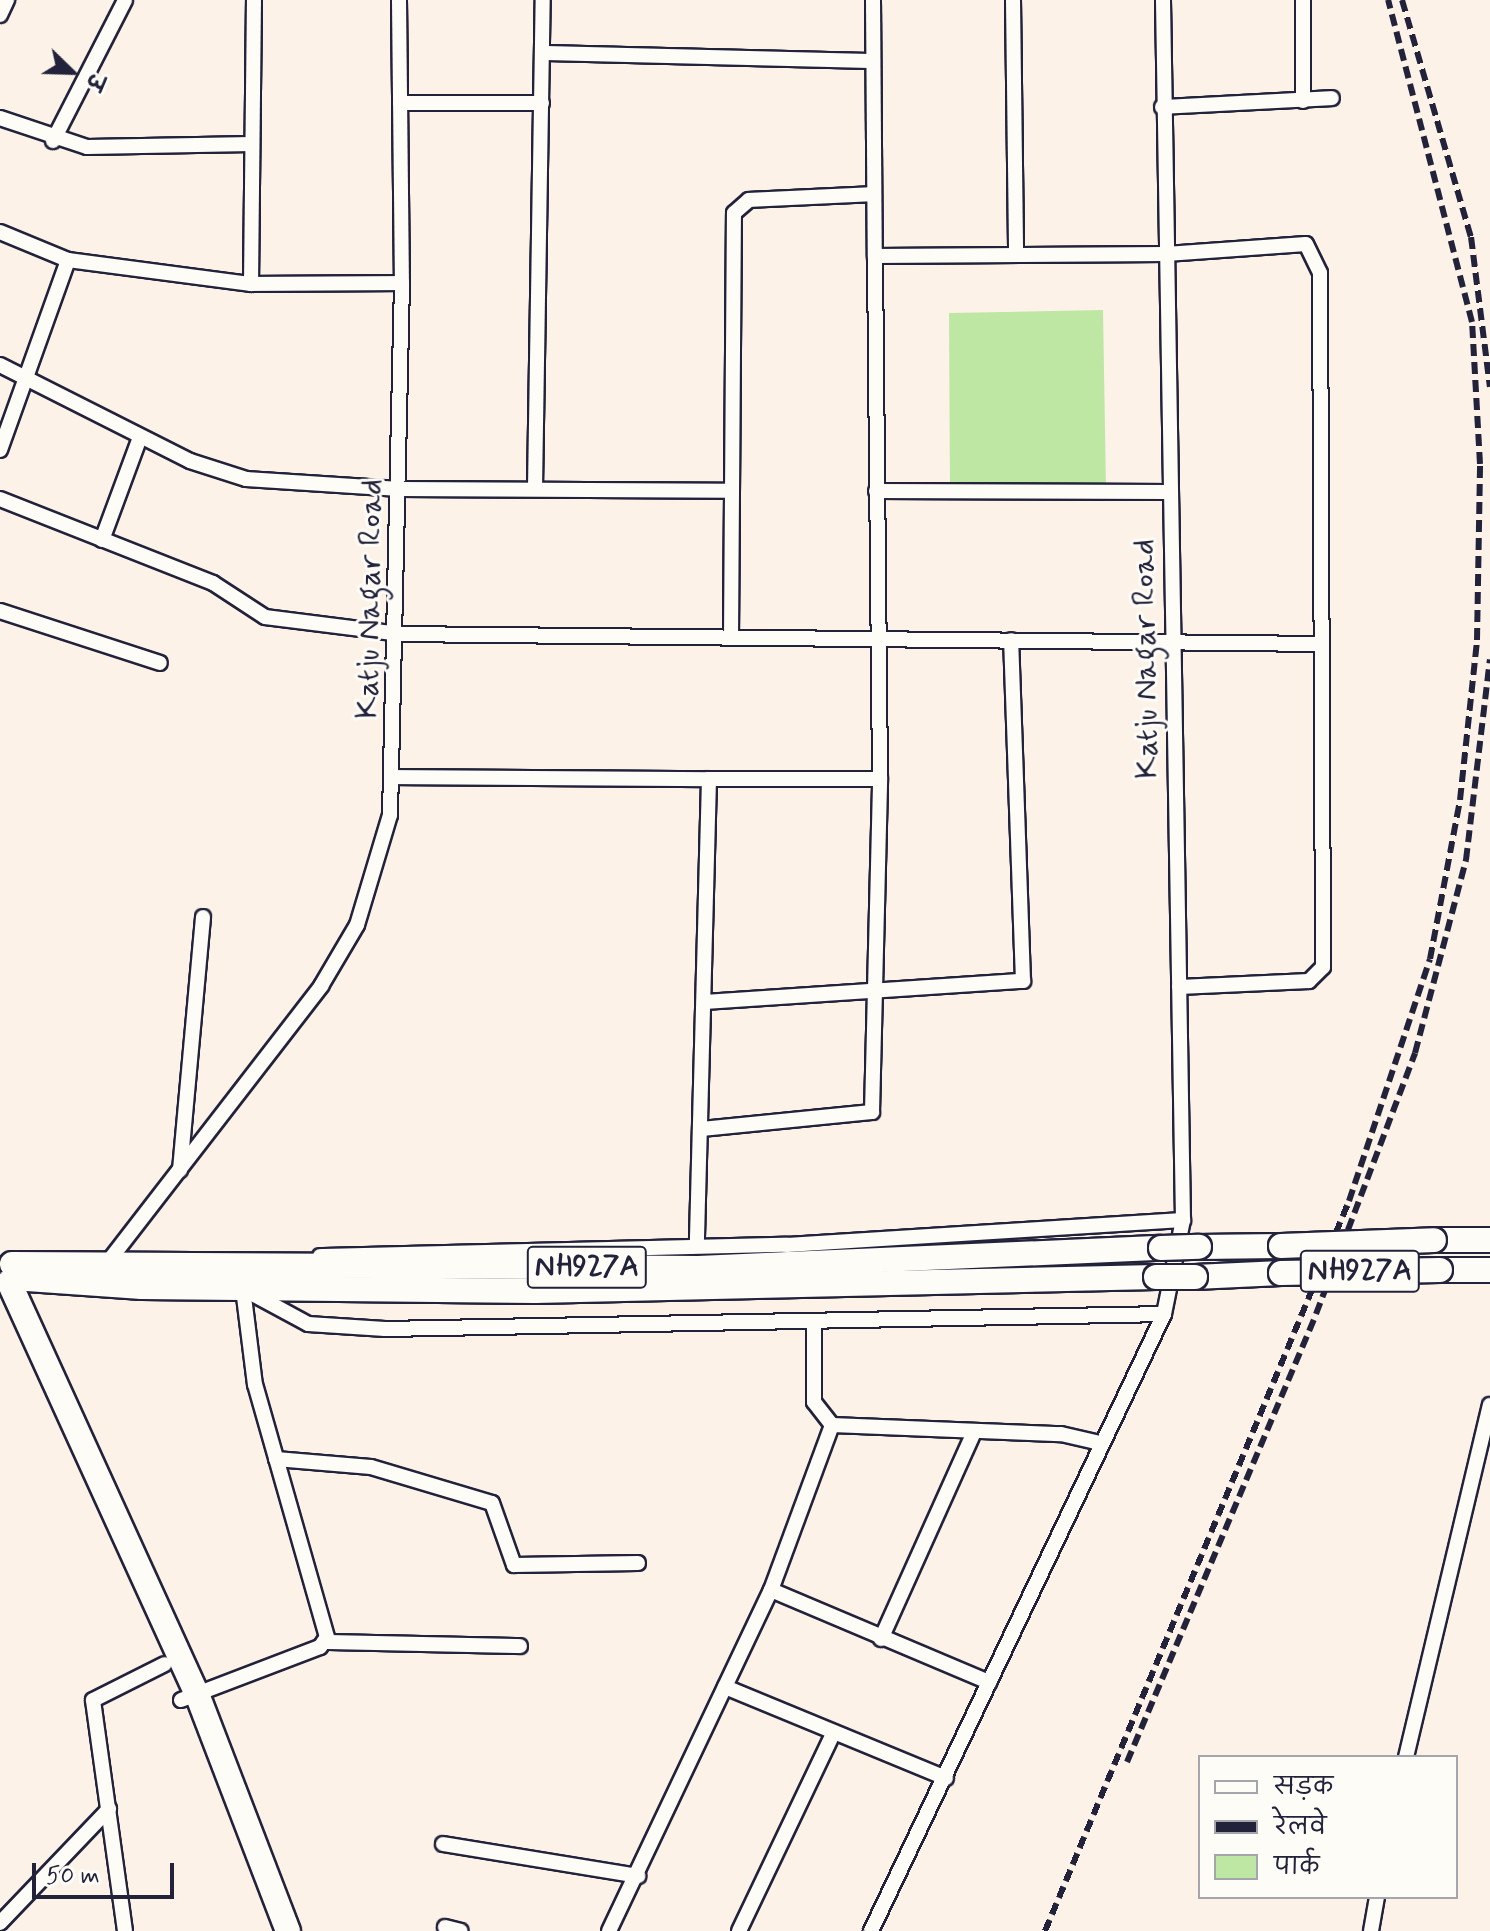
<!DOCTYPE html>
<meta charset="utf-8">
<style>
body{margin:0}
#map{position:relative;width:1490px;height:1931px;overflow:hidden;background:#fdf2e8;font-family:Mynerve,"Playpen Sans Deva",sans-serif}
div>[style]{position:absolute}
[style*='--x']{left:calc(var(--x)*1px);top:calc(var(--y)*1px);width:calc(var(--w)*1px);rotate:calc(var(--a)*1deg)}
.green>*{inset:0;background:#bde7a3}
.roads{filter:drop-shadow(2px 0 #22223b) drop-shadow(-2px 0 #22223b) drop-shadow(0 2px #22223b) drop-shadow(0 -2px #22223b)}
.minor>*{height:14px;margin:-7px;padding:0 7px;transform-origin:7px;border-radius:7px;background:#fdfcf7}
.trunk>*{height:24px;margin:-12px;padding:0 12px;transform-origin:12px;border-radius:12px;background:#fdfcf7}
.rail>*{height:6px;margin-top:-3px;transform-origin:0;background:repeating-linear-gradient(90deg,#22223b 0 12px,transparent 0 18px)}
.bridges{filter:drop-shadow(2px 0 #22223b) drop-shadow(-2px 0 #22223b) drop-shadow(0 2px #22223b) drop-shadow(0 -2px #22223b)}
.trunk-bridge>*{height:24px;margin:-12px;padding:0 12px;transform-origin:12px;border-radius:12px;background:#fdfcf7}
span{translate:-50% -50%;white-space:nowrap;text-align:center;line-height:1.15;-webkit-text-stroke:6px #fdfcf7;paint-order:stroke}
.shield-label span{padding:2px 6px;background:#fdfcf7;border:2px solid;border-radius:6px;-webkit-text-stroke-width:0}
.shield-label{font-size:30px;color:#22223b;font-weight:700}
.street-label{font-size:32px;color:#22223b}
.legend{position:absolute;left:1198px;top:1755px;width:260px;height:144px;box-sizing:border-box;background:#fdfcf7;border:2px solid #a5a5ac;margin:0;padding:10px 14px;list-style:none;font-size:24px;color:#22223b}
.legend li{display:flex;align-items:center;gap:16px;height:40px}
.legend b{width:40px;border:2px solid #a5a5ac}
.north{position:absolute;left:32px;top:32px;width:80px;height:80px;-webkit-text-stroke:6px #fdfcf7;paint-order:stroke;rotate:113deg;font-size:22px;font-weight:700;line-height:32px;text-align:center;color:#22223b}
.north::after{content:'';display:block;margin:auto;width:28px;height:36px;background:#22223b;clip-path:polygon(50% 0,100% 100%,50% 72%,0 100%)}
.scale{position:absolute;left:32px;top:1863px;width:142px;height:36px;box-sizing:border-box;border:4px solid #22223b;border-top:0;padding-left:10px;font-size:24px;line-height:28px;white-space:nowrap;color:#22223b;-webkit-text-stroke:6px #fdfcf7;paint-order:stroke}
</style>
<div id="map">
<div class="green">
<div style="clip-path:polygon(1103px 310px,1106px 490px,950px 496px,949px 313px)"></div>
</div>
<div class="roads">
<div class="minor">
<div style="--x:399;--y:0;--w:283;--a:89.4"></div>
<div style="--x:873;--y:0;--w:256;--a:89.6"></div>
<div style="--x:1013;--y:0;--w:254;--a:89.3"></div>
<div style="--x:1303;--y:0;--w:101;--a:90"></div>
<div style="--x:0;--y:15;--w:17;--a:-65"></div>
<div style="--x:543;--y:53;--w:330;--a:1.4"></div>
<div style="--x:400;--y:103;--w:142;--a:0"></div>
<div style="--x:1162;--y:107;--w:170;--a:-3"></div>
<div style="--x:0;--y:118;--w:92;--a:18.4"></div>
<div style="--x:87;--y:147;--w:165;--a:-1"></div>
<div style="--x:53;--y:141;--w:158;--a:-62.9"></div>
<div style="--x:0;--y:232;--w:74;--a:22.4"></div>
<div style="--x:68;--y:260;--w:185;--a:7.5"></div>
<div style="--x:0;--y:365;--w:213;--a:26.8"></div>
<div style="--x:190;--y:461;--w:59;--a:17.8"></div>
<div style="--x:246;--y:479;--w:154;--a:3.7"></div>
<div style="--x:400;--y:489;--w:328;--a:0.3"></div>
<div style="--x:0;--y:450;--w:202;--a:-70.3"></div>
<div style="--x:535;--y:488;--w:488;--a:-89.1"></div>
<div style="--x:876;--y:491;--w:294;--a:0.2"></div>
<div style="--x:0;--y:499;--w:229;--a:21.5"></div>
<div style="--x:213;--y:583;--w:62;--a:33.2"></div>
<div style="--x:265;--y:617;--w:135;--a:7.2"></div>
<div style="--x:399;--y:634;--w:920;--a:0.62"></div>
<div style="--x:102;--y:540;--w:110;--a:-69.7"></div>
<div style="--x:0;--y:611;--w:168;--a:18"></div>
<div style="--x:731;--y:637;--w:424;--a:-89.6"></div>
<div style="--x:734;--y:213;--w:20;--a:-41"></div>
<div style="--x:749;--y:200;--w:125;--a:-2.7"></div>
<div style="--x:392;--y:777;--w:317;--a:0.4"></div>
<div style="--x:709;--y:779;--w:465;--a:91.5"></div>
<div style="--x:709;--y:779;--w:171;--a:0"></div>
<div style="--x:880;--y:779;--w:523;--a:-90.55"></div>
<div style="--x:875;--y:256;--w:291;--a:-0.4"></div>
<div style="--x:1166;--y:254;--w:140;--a:-4.1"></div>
<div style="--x:1306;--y:244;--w:32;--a:64"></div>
<div style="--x:1320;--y:273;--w:694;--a:89.75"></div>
<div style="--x:1323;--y:967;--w:20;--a:135"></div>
<div style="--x:1309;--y:981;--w:130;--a:177.4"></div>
<div style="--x:704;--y:1002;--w:320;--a:-3.8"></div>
<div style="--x:1023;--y:981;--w:341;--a:-92"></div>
<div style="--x:701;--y:1129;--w:172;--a:-5.7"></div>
<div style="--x:872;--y:1112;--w:333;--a:-88.6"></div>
<div style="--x:180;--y:1170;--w:254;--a:-84.8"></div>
<div style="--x:320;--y:1256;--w:466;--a:-1.4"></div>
<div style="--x:786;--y:1245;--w:398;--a:-3.6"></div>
<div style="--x:108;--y:1262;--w:349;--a:-52.3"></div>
<div style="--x:321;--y:986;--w:71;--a:-59.5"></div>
<div style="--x:357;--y:925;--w:115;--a:-73.3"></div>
<div style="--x:390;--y:815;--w:532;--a:-88.71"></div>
<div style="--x:402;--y:283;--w:151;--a:179.6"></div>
<div style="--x:251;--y:284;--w:284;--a:-89.4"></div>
<div style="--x:249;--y:1292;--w:67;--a:28.5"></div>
<div style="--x:308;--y:1324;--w:77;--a:3.7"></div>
<div style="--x:385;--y:1329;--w:779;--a:-1.1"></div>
<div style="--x:814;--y:1322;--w:80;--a:90"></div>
<div style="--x:814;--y:1402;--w:29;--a:52"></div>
<div style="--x:832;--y:1425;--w:229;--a:2.3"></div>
<div style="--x:1061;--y:1434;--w:39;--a:13"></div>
<div style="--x:276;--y:1459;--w:95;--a:4.8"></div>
<div style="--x:371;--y:1467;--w:126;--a:16.6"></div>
<div style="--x:492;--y:1503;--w:66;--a:70.5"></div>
<div style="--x:514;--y:1565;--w:124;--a:-0.9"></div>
<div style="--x:771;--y:1590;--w:176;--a:-69.7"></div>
<div style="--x:881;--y:1639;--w:227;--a:-65.8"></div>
<div style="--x:324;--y:1642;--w:196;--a:1.2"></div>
<div style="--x:725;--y:1687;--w:239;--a:22.4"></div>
<div style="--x:181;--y:1700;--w:149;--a:-20.9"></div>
<div style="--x:320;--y:1647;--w:12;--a:-55"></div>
<div style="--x:327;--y:1637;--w:262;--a:-105.9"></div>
<div style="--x:255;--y:1385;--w:98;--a:-97.1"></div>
<div style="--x:1406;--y:1757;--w:362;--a:-76.6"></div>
<div style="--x:443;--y:1844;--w:198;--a:9.3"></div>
<div style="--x:0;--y:1923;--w:158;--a:-46.3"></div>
<div style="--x:445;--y:1927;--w:16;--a:14"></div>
<div style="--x:125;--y:1931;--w:233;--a:-97.9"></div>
<div style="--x:93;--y:1700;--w:80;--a:-26.6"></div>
<div style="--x:609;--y:1931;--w:378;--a:-64.6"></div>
<div style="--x:771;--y:1590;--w:237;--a:22.9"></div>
<div style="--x:739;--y:1931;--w:216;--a:-64.5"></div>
<div style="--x:871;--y:1931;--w:683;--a:-64.6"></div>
<div style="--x:1164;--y:1314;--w:96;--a:-78.6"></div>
<div style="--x:1183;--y:1220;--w:1220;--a:-90.94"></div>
<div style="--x:1371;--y:1931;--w:35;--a:-80"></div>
</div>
<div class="trunk">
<div style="--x:1434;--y:1240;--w:56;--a:0"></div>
<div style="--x:1199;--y:1247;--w:82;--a:-0.7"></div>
<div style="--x:12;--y:1264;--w:686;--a:0.33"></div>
<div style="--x:698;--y:1268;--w:463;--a:-2.5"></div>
<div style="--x:1440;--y:1270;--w:50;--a:0"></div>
<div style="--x:1195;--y:1277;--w:86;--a:-2.7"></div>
<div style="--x:13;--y:1278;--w:129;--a:4"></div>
<div style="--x:142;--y:1287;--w:393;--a:0.6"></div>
<div style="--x:535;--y:1291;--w:621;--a:-1.29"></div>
<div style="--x:9;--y:1282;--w:453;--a:65.5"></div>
<div style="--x:197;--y:1694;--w:254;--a:69"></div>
</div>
</div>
<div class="rail">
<div style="--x:1402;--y:0;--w:247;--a:73.8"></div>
<div style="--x:1471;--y:237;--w:151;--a:82.8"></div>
<div style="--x:1127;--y:1762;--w:486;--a:-67.1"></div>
<div style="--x:1316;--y:1314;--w:279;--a:-69.2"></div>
<div style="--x:1415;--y:1053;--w:200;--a:-75.2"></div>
<div style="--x:1466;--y:860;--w:202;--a:-83.2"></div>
<div style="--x:1045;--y:1931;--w:791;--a:-67.39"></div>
<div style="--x:1349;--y:1201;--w:255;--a:-71.5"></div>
<div style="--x:1430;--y:959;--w:162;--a:-79.3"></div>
<div style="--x:1460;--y:800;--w:161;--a:-83.9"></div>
<div style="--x:1477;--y:640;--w:176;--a:-89"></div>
<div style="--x:1480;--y:464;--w:142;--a:-93.2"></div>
<div style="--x:1472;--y:322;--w:333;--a:-104.6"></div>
</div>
<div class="bridges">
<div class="trunk-bridge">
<div style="--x:1281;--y:1246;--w:153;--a:-2.2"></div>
<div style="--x:1161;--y:1248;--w:38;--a:-2"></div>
<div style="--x:1281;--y:1273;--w:159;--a:-1.1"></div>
<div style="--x:1156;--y:1277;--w:39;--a:0"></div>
</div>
</div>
<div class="shield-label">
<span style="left:587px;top:1267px">NH927A</span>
<span style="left:1360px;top:1271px">NH927A</span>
</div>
<div class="street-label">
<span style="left:370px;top:599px;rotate:-89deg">Katju Nagar Road</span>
<span style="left:1146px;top:659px;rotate:-91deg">Katju Nagar Road</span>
</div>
<ul class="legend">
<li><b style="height:10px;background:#fdfcf7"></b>सड़क</li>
<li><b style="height:10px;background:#22223b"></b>रेलवे</li>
<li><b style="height:22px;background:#bde7a3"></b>पार्क</li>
</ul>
<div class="north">उ</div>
<div class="scale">50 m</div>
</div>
